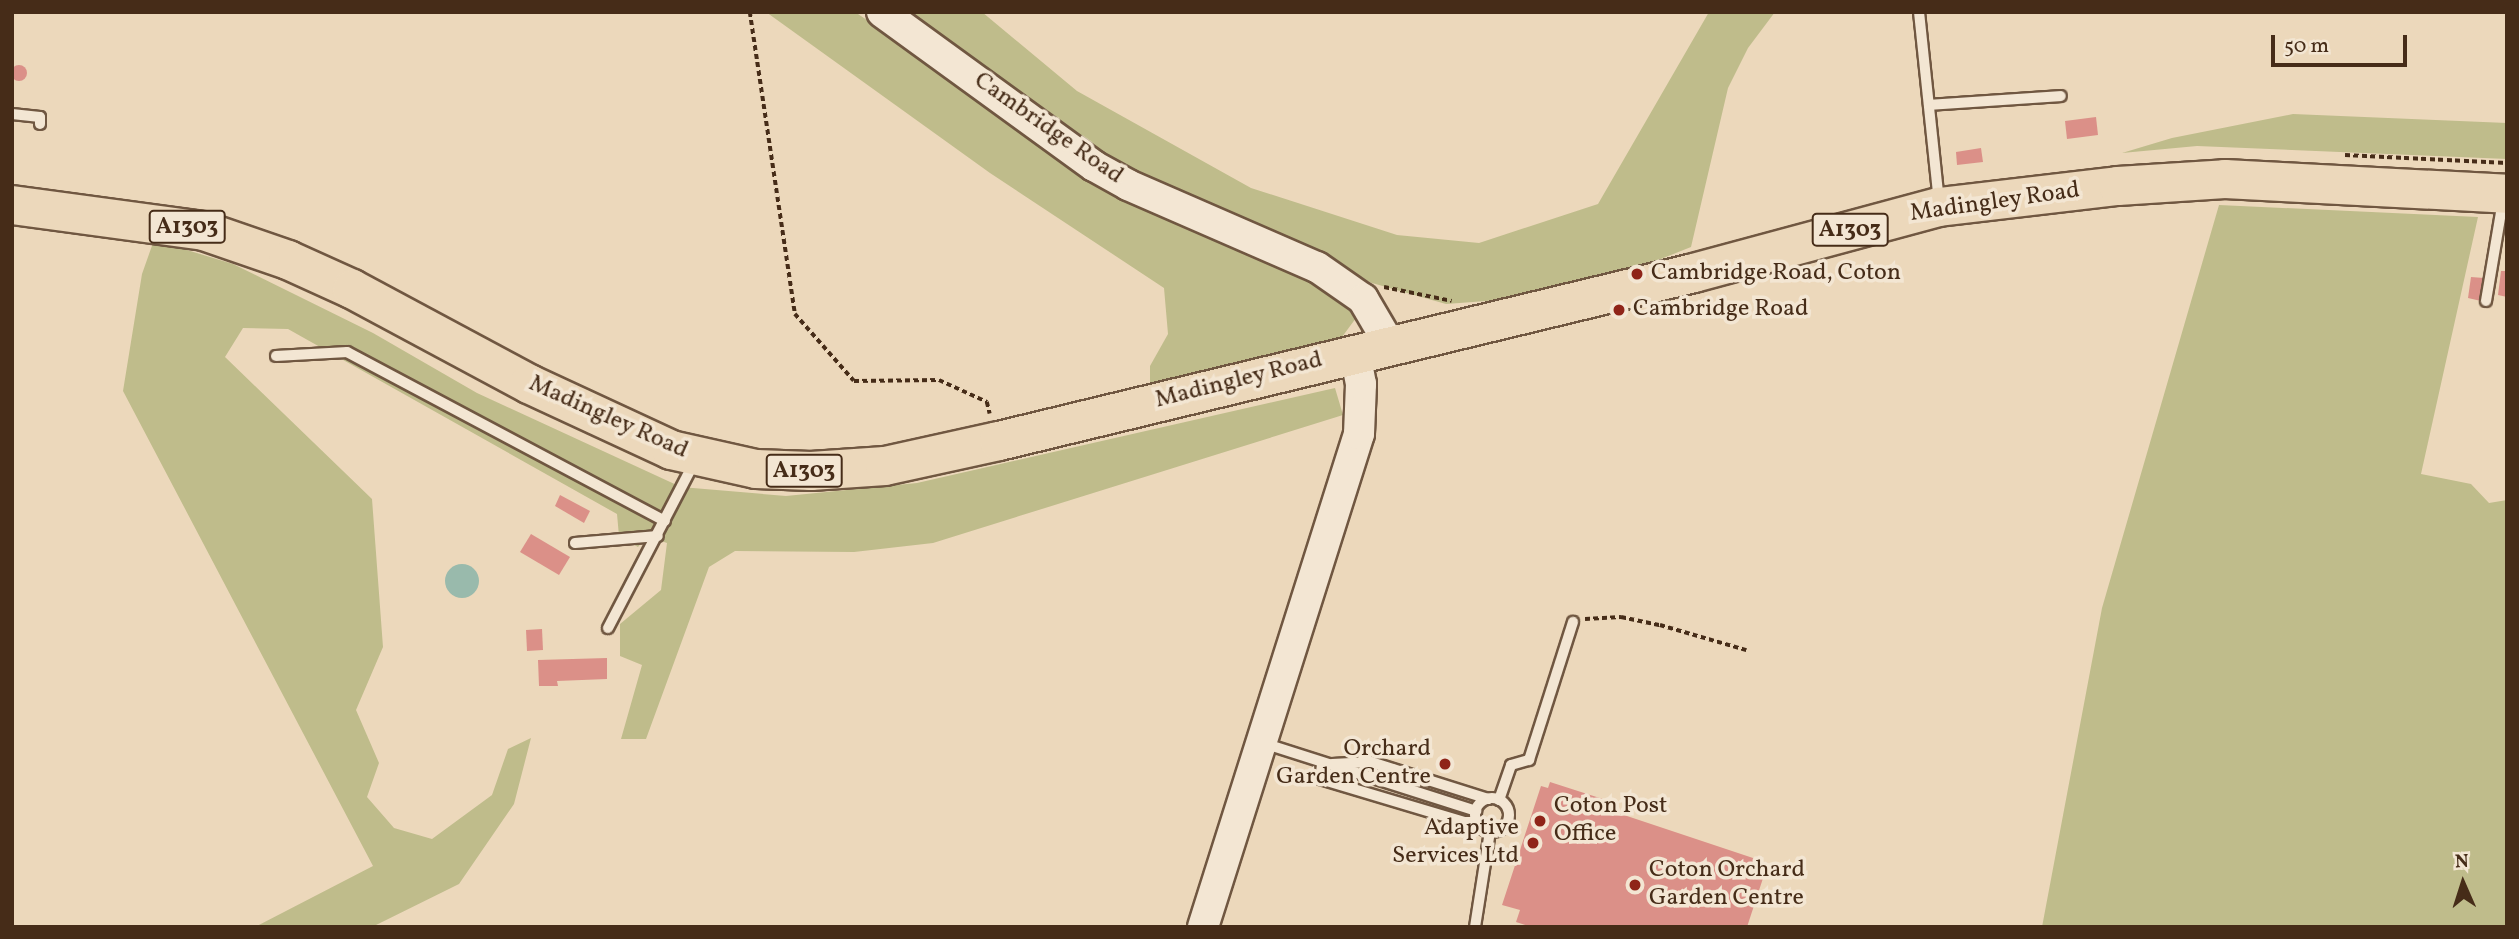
<!DOCTYPE html>
<style>
body{margin:0}
#map{position:relative;width:2519px;height:939px;overflow:hidden;background:#ecd8bb;font-family:Vollkorn,serif}
div>[style]{position:absolute}
[style*='--x']{left:calc(var(--x)*1px);top:calc(var(--y)*1px);width:calc(var(--w)*1px);rotate:calc(var(--a)*1deg)}
.green>*{inset:0;background:#bfbc8b}
.water>*{inset:0;background:#99baac}
.round{border-radius:50%}
.building>*{inset:0;background:#db9088}
.path>*{height:3.5px;margin-top:-1.75px;transform-origin:0;background:repeating-linear-gradient(90deg,#462c18 0 5px,transparent 0 8.5px)}
.roads{filter:drop-shadow(2px 0 #705741) drop-shadow(-2px 0 #705741) drop-shadow(0 2px #705741) drop-shadow(0 -2px #705741)}
.lane>*{height:10px;margin:-5px;padding:0 5px;transform-origin:5px;border-radius:5px;background:#f3e6d3}
.lane>.ring{margin:-5px;padding:0;box-sizing:content-box;background:none;border:10px solid #f3e6d3;border-radius:50%}
.secondary>*{height:30px;margin:-15px;padding:0 15px;transform-origin:15px;border-radius:15px;background:#f3e6d3}
.highway>*{height:38px;margin:-19px;padding:0 19px;transform-origin:19px;border-radius:19px;background:#ecd8bb}
.dots>*{width:19px;height:19px;translate:-50% -50%;box-sizing:border-box;border:4px solid #f3e6d3;border-radius:50%}
span{translate:-50% -50%;white-space:nowrap;text-align:center;line-height:1.15;-webkit-text-stroke:7px #f3e6d3;paint-order:stroke}
.shield-label span{padding:2px 5px;background:#f3e6d3;border:2px solid;border-radius:5px;-webkit-text-stroke-width:0}
.shield-label{font-size:23px;color:#462c18;font-weight:700}
.street-label{font-size:24px;color:#462c18}
.poi-label{font-size:24px;color:#462c18}
.left{translate:0 -50%;text-align:left}
.right{translate:-100% -50%;text-align:right}
.frame{position:absolute;inset:0;border:14px solid #462c18;pointer-events:none}
.north{position:absolute;left:2428px;top:848px;width:70px;height:70px;-webkit-text-stroke:5px #f3e6d3;paint-order:stroke;rotate:357deg;font-size:19px;font-weight:700;line-height:28px;text-align:center;color:#462c18}
.north::after{content:'';display:block;margin:auto;width:24px;height:32px;background:#462c18;clip-path:polygon(50% 0,100% 100%,50% 72%,0 100%)}
.scale{position:absolute;left:2271px;top:35px;width:136px;height:32px;box-sizing:border-box;border:4px solid #462c18;border-top:0;padding-left:9px;font-size:21px;line-height:24px;white-space:nowrap;color:#462c18;-webkit-text-stroke:5px #f3e6d3;paint-order:stroke}
</style>
<div id="map">
<div class="green">
<div style="clip-path:polygon(766px 12px,855px 12px,910px 49px,1356px 303px,1356px 318px,1342px 337px,1323px 344px,1150px 388px,1150px 366px,1168px 334px,1164px 288px,990px 173px)"></div>
<div style="clip-path:polygon(888px 12px,982px 12px,1077px 91px,1251px 188px,1397px 235px,1479px 243px,1598px 204px,1709px 12px,1775px 12px,1748px 48px,1728px 88px,1691px 247px,1628px 272px,1526px 298px,1446px 304px,1372px 283px,1101px 166px)"></div>
<div style="clip-path:polygon(2293px 114px,2507px 123px,2507px 159px,2197px 146px,2122px 153px,2172px 138px)"></div>
<div style="clip-path:polygon(2219px 205px,2478px 217px,2421px 474px,2471px 484px,2489px 503px,2507px 500px,2507px 927px,2042px 927px,2102px 608px)"></div>
<div style="clip-path:polygon(154px 240px,233px 264px,373px 333px,477px 393px,681px 487px,786px 496px,917px 483px,1335px 388px,1343px 415px,933px 543px,854px 552px,735px 551px,709px 567px,646px 739px,621px 739px,642px 665px,620px 656px,620px 624px,661px 590px,667px 543px,647px 536px,638px 547px,619px 536px,617px 514px,288px 329px,243px 328px,225px 357px,372px 499px,383px 647px,356px 710px,379px 763px,367px 797px,394px 828px,432px 839px,492px 795px,508px 749px,531px 738px,514px 804px,459px 884px,372px 927px,255px 927px,373px 866px,123px 391px,142px 274px)"></div>
</div>
<div class="water">
<div class="round" style="left:445px;top:564px;width:34px;height:34px"></div>
</div>
<div class="building">
<div class="round" style="left:11px;top:65px;width:16px;height:16px"></div>
<div style="clip-path:polygon(2096px 117px,2098px 135px,2067px 139px,2065px 121px)"></div>
<div style="clip-path:polygon(1981px 148px,1983px 162px,1957px 165px,1956px 152px)"></div>
<div style="clip-path:polygon(2501px 271px,2507px 271px,2507px 297px,2498px 295px)"></div>
<div style="clip-path:polygon(2471px 277px,2484px 278px,2481px 301px,2468px 298px)"></div>
<div style="clip-path:polygon(560px 495px,590px 511px,584px 523px,555px 506px)"></div>
<div style="clip-path:polygon(531px 534px,570px 557px,559px 575px,520px 552px)"></div>
<div style="clip-path:polygon(542px 629px,543px 650px,527px 651px,526px 630px)"></div>
<div style="clip-path:polygon(607px 658px,607px 679px,557px 681px,558px 686px,539px 686px,538px 660px)"></div>
<div style="clip-path:polygon(1550px 782px,1609px 801px,1606px 809px,1768px 863px,1747px 927px,1531px 927px,1516px 922px,1520px 910px,1502px 905px,1541px 786px,1548px 788px)"></div>
</div>
<div class="path">
<div style="--x:750;--y:12;--w:305;--a:81.5"></div>
<div style="--x:795;--y:314;--w:89;--a:48.6"></div>
<div style="--x:854;--y:381;--w:85;--a:-0.7"></div>
<div style="--x:939;--y:380;--w:53;--a:24.6"></div>
<div style="--x:987;--y:402;--w:12;--a:76"></div>
<div style="--x:2345;--y:155;--w:162;--a:2.8"></div>
<div style="--x:1384;--y:287;--w:69;--a:11.6"></div>
<div style="--x:1585;--y:619;--w:36;--a:-3"></div>
<div style="--x:1621;--y:617;--w:40;--a:12"></div>
<div style="--x:1660;--y:625;--w:90;--a:16.2"></div>
</div>
<div class="roads">
<div class="lane">
<div style="--x:1919;--y:12;--w:190;--a:84"></div>
<div style="--x:1929;--y:105;--w:132;--a:-3.9"></div>
<div style="--x:12;--y:114;--w:28;--a:6"></div>
<div style="--x:40;--y:117;--w:7;--a:90"></div>
<div style="--x:2486;--y:301;--w:102;--a:-80.4"></div>
<div style="--x:276;--y:356;--w:71;--a:-3.2"></div>
<div style="--x:347;--y:352;--w:360;--a:28"></div>
<div style="--x:575;--y:543;--w:83;--a:-4.8"></div>
<div style="--x:608;--y:628;--w:186;--a:-62.5"></div>
<div style="--x:1263;--y:743;--w:224;--a:17.7"></div>
<div style="--x:1332;--y:764;--w:39;--a:-3"></div>
<div style="--x:1371;--y:762;--w:123;--a:17.5"></div>
<div style="--x:1322;--y:765;--w:14;--a:98"></div>
<div style="--x:1320;--y:779;--w:150;--a:16.6"></div>
<div style="--x:1464;--y:822;--w:13;--a:0"></div>
<div class="ring" style="left:1475px;top:798px;width:24px;height:24px"></div>
<div style="--x:1499;--y:800;--w:37;--a:-71"></div>
<div style="--x:1511;--y:765;--w:19;--a:-16"></div>
<div style="--x:1529;--y:760;--w:145;--a:-72.3"></div>
<div style="--x:1475;--y:927;--w:97;--a:-81.1"></div>
</div>
<div class="secondary">
<div style="--x:882;--y:12;--w:262;--a:36"></div>
<div style="--x:1094;--y:166;--w:39;--a:29"></div>
<div style="--x:1128;--y:185;--w:206;--a:23.5"></div>
<div style="--x:1317;--y:267;--w:56;--a:34.8"></div>
<div style="--x:1363;--y:299;--w:53;--a:59.6"></div>
<div style="--x:1203;--y:927;--w:517;--a:-72.44"></div>
<div style="--x:1359;--y:434;--w:50;--a:-87.7"></div>
<div style="--x:1361;--y:384;--w:32;--a:-101"></div>
</div>
<div class="highway">
<div style="--x:12;--y:205;--w:194;--a:7.7"></div>
<div style="--x:204;--y:231;--w:89;--a:19"></div>
<div style="--x:288;--y:260;--w:70;--a:24.4"></div>
<div style="--x:352;--y:289;--w:201;--a:28.2"></div>
<div style="--x:529;--y:384;--w:157;--a:24.9"></div>
<div style="--x:671;--y:450;--w:87;--a:12.6"></div>
<div style="--x:756;--y:469;--w:55;--a:2.1"></div>
<div style="--x:811;--y:471;--w:74;--a:-3.9"></div>
<div style="--x:885;--y:466;--w:117;--a:-12.4"></div>
<div style="--x:999;--y:441;--w:715;--a:-13.59"></div>
<div style="--x:1694;--y:273;--w:254;--a:-15.1"></div>
<div style="--x:1939;--y:207;--w:180;--a:-6.7"></div>
<div style="--x:2118;--y:186;--w:107;--a:-3.7"></div>
<div style="--x:2225;--y:179;--w:282;--a:3"></div>
</div>
</div>
<div class="dots">
<div style="left:1637px;top:274px;background:#8f2418"></div>
<div style="left:1619px;top:310px;background:#8f2418"></div>
<div style="left:1445px;top:764px;background:#8f2418"></div>
<div style="left:1540px;top:821px;background:#8f2418"></div>
<div style="left:1533px;top:843px;background:#8f2418"></div>
<div style="left:1635px;top:885px;background:#8f2418"></div>
</div>
<div class="shield-label">
<span style="left:187px;top:227px">A1303</span>
<span style="left:1850px;top:230px">A1303</span>
<span style="left:804px;top:471px">A1303</span>
</div>
<div class="street-label">
<span style="left:1048px;top:129px;rotate:35deg">Cambridge Road</span>
<span style="left:1995px;top:203px;rotate:-8deg">Madingley Road</span>
<span style="left:1239px;top:381px;rotate:-14deg">Madingley Road</span>
<span style="left:608px;top:418px;rotate:24deg">Madingley Road</span>
</div>
<div class="poi-label">
<span class="left" style="left:1651px;top:274px">Cambridge Road, Coton</span>
<span class="left" style="left:1633px;top:310px">Cambridge Road</span>
<span class="right" style="left:1431px;top:764px">Orchard<br>Garden Centre</span>
<span class="left" style="left:1554px;top:821px">Coton Post<br>Office</span>
<span class="right" style="left:1519px;top:843px">Adaptive<br>Services Ltd</span>
<span class="left" style="left:1649px;top:885px">Coton Orchard<br>Garden Centre</span>
</div>
<div class="frame"></div>
<div class="north">N</div>
<div class="scale">50 m</div>
</div>
